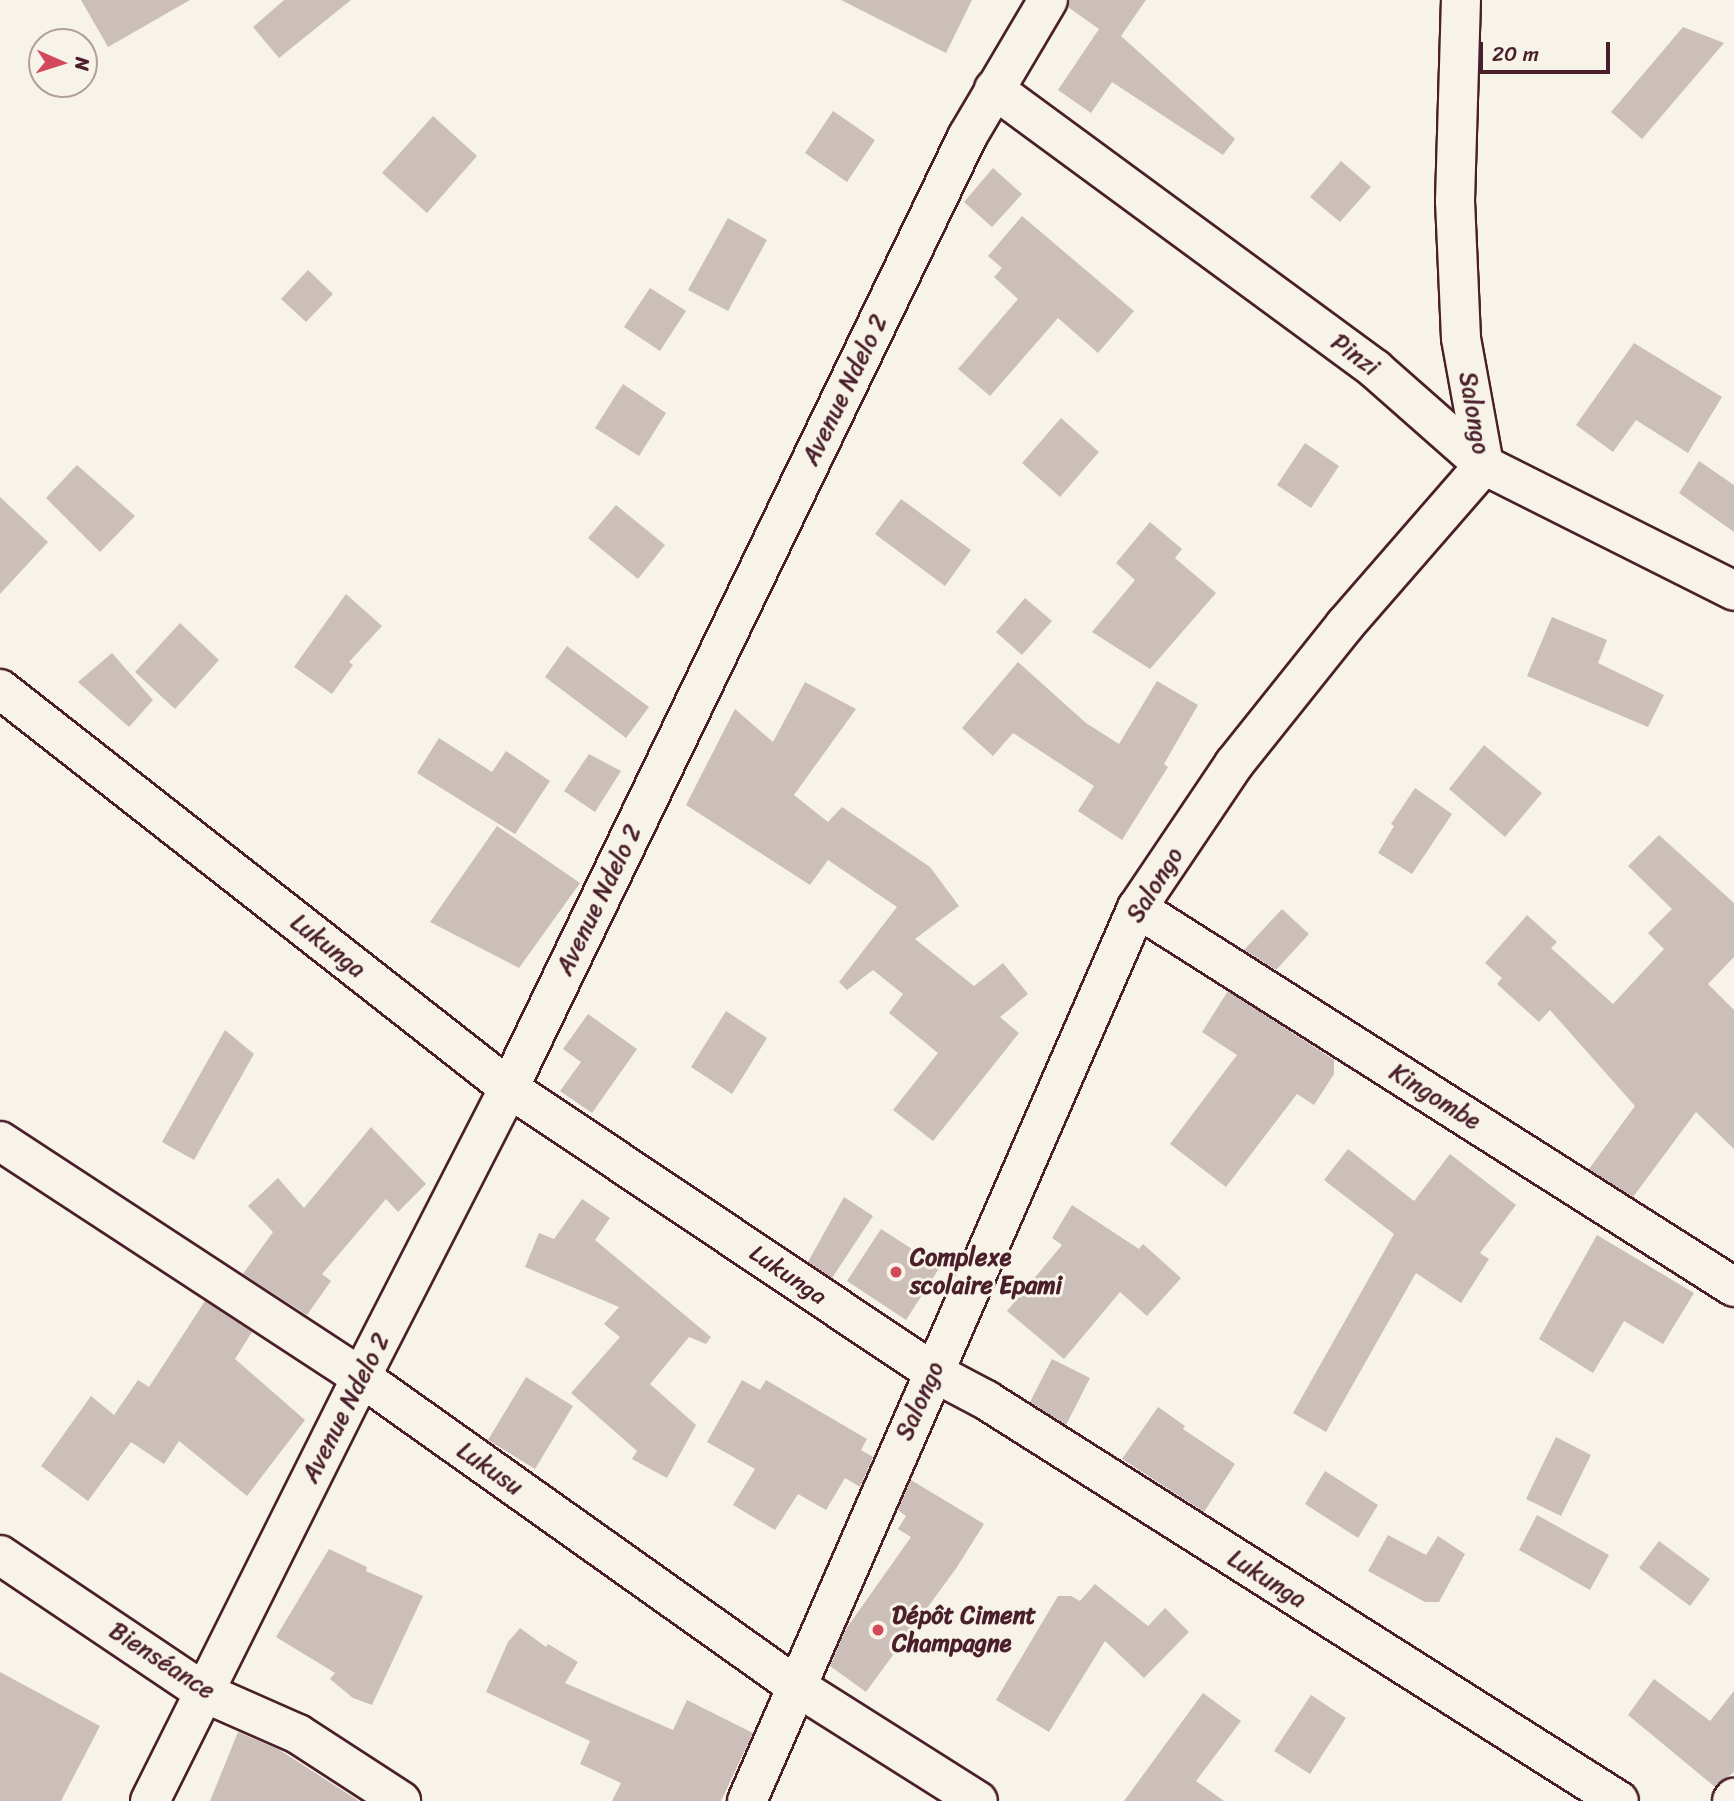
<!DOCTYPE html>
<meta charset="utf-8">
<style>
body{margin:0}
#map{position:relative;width:1734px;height:1801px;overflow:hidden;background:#f7f3e8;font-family:Sriracha,sans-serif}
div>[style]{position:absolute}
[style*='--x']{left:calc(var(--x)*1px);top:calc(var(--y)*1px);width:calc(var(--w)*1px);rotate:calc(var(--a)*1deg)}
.building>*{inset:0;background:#ccbfb9}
.roads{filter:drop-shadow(2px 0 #4a1f2b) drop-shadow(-2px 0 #4a1f2b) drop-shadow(0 2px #4a1f2b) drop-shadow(0 -2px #4a1f2b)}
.minor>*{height:38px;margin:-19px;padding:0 19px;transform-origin:19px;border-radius:19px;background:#f7f3e8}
.dots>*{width:19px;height:19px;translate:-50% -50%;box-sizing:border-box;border:4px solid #f7f3e8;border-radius:50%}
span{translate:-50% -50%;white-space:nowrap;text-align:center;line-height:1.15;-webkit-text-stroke:6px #f7f3e8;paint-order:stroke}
.street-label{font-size:24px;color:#4a1f2b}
.poi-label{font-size:24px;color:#4a1f2b;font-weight:700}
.left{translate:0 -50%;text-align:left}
.north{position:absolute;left:28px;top:28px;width:70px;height:70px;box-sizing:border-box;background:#f7f3e8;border:2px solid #b29e9c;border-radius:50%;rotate:93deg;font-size:19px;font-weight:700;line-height:28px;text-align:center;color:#4a1f2b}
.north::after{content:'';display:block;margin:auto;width:24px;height:32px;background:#d1495b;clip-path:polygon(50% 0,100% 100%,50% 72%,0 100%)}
.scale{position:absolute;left:1479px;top:42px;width:131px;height:32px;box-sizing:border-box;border:4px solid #4a1f2b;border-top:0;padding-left:9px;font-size:21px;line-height:24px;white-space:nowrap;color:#4a1f2b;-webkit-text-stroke:5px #f7f3e8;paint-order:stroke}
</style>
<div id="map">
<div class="building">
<div style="clip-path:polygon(81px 0,190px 0,108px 47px)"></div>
<div style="clip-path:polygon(284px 0,351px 0,279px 58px,253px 27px)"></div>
<div style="clip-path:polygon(841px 0,972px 0,946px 53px)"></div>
<div style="clip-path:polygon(1070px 0,1146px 0,1121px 36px,1235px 139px,1223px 155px,1112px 82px,1091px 113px,1058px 90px,1099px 29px,1068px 7px)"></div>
<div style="clip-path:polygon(1683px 27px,1724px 43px,1642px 139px,1611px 112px)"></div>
<div style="clip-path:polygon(833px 111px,875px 140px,847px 182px,805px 153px)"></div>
<div style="clip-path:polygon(433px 116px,477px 156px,427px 213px,382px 173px)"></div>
<div style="clip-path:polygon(1341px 161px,1371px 187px,1340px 222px,1310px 197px)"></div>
<div style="clip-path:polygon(993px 168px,1022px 194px,992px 227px,964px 202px)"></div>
<div style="clip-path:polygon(1022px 216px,1134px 311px,1098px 353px,1058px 318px,990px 396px,958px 369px,1018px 299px,994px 277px,1002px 268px,988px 256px)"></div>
<div style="clip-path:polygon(728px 218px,767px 240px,728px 311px,688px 290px)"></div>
<div style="clip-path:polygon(308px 270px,333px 294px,306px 322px,281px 299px)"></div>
<div style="clip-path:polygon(650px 288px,686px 311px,660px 351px,624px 327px)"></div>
<div style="clip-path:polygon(1634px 343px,1722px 397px,1688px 453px,1636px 420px,1613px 452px,1576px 425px)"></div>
<div style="clip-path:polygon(623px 384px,666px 413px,639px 456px,595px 428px)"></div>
<div style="clip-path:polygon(1061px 418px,1099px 452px,1060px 497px,1022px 463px)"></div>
<div style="clip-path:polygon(1305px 443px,1339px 466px,1311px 508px,1277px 485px)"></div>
<div style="clip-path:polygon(1699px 461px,1734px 485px,1734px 532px,1679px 493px)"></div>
<div style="clip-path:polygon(77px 465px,135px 516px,100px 552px,46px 498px)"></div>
<div style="clip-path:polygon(0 497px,48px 542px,0 594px)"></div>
<div style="clip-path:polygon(901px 499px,971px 550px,945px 586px,875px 534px)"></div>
<div style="clip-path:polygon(616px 505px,665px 545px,638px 579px,588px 538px)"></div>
<div style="clip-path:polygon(1150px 522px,1182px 549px,1175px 558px,1216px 593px,1150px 669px,1092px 632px,1135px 580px,1116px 563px)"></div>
<div style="clip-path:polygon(346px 594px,382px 626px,349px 662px,353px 665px,332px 694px,294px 667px)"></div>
<div style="clip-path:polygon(1025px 598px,1052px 621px,1022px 655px,996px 632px)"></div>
<div style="clip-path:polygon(1552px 617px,1607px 640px,1598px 663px,1664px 695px,1648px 727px,1527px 676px)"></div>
<div style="clip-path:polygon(180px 623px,219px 660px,175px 709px,135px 672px)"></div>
<div style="clip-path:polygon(567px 646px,649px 707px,626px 738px,545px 677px)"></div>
<div style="clip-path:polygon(112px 653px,153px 700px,129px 727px,78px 682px)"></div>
<div style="clip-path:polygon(1018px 662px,1086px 723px,1119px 744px,1157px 681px,1198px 705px,1164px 764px,1168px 767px,1122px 840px,1078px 811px,1094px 786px,1013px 733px,993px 756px,962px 728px)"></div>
<div style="clip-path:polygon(805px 682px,856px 709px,794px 795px,828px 822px,842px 807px,930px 867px,959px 906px,915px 939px,974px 986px,1003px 963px,1028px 994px,1000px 1017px,1019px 1033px,933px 1141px,893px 1110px,938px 1053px,889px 1013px,903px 994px,873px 970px,847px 990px,839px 982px,897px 907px,828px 860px,810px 885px,686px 805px,735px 709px,773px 742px)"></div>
<div style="clip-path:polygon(439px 738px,492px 772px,506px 751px,550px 781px,515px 834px,417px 773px)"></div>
<div style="clip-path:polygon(1484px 745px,1542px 793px,1505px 837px,1449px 789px)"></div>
<div style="clip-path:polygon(589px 754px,621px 771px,595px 812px,564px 791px)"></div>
<div style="clip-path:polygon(1415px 788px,1452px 814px,1412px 874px,1378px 853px,1394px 826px,1391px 824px)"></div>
<div style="clip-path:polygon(497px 826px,580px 883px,519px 968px,430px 922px)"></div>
<div style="clip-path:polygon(1659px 835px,1734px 903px,1734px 957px,1708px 984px,1734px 1010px,1734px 1149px,1696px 1112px,1633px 1197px,1589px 1169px,1635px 1106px,1550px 1010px,1539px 1022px,1497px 984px,1502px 978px,1485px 963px,1527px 915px,1557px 942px,1551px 948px,1613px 1004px,1664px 949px,1648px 933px,1672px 909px,1628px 866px)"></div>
<div style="clip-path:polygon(1282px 909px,1309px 934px,1276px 970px,1244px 950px)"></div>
<div style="clip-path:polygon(1228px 991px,1334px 1060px,1334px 1074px,1314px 1105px,1297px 1094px,1226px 1187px,1170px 1144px,1237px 1055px,1202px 1032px)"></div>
<div style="clip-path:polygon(726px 1011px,767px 1038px,732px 1094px,691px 1067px)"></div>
<div style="clip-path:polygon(588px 1014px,637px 1049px,592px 1113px,560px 1091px,581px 1062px,563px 1049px)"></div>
<div style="clip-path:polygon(225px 1030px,254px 1054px,194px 1160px,162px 1142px)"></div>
<div style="clip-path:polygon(371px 1127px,426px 1184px,398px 1212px,386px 1199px,322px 1274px,331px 1281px,307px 1315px,243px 1274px,273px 1232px,248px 1206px,278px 1178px,304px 1208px)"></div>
<div style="clip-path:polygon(1348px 1149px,1414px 1201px,1450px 1154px,1516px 1205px,1480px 1253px,1489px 1259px,1461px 1303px,1416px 1273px,1326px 1432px,1293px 1413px,1394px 1234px,1324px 1180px)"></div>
<div style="clip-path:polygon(844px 1197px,873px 1216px,832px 1278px,808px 1262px)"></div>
<div style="clip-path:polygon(582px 1199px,610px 1218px,595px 1240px,711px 1337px,706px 1344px,689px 1337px,650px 1384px,696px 1425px,667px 1478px,632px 1459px,637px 1451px,571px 1393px,620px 1337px,604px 1324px,619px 1307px,525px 1267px,539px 1233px,554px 1239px)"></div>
<div style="clip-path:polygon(1072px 1205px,1139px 1249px,1143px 1244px,1181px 1278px,1147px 1316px,1120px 1292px,1064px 1359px,1007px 1311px,1062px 1245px,1052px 1238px)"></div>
<div style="clip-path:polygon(881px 1229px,940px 1267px,906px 1320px,847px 1281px)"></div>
<div style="clip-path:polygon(1597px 1235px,1694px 1293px,1663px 1344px,1624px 1321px,1593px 1373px,1539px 1339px)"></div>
<div style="clip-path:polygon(205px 1301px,252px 1332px,235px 1359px,305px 1420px,247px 1496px,179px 1441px,164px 1464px,131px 1442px,88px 1501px,41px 1466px,91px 1396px,114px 1415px,138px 1380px,149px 1387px)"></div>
<div style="clip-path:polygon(1052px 1359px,1090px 1378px,1066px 1425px,1030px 1402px)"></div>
<div style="clip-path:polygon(526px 1377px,573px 1406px,535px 1469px,488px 1440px)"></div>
<div style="clip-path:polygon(742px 1380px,760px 1390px,766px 1380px,867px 1439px,861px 1450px,873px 1457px,860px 1487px,845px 1478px,826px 1510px,798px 1494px,775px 1530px,733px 1505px,755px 1469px,707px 1442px)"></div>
<div style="clip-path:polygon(1158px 1407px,1185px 1426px,1183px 1429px,1235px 1464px,1204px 1512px,1122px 1459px)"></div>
<div style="clip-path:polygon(1556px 1437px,1591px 1455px,1561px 1516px,1526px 1499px)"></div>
<div style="clip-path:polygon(1325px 1471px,1378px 1505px,1358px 1538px,1305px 1504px)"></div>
<div style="clip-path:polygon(911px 1480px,984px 1524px,957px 1567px,866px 1692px,830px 1666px,846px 1629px,911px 1537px,898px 1529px,906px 1516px,898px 1510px)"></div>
<div style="clip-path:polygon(1537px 1515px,1609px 1555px,1590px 1590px,1519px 1550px)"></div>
<div style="clip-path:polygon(1388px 1535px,1426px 1555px,1438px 1536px,1465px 1554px,1439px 1602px,1425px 1602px,1368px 1571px)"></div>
<div style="clip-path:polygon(1659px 1541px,1710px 1579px,1690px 1606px,1639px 1568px)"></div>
<div style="clip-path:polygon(329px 1549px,367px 1567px,366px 1571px,423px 1596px,372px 1705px,353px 1698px,330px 1679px,335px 1673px,276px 1637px)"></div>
<div style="clip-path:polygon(1095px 1584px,1148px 1626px,1165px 1608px,1189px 1632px,1144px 1678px,1105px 1641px,1049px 1732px,996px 1700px,1058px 1596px,1071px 1596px,1080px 1601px)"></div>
<div style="clip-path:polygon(520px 1628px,546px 1647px,548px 1644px,578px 1662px,565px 1683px,673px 1730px,687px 1700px,753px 1733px,721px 1801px,612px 1801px,621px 1783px,580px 1764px,590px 1741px,486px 1692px,508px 1642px)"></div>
<div style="clip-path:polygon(0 1672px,100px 1726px,61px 1801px,0 1801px)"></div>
<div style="clip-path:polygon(1654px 1679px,1710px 1721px,1734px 1691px,1734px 1772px,1715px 1787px,1628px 1715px)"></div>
<div style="clip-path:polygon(1203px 1693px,1241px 1721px,1196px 1781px,1224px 1801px,1124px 1801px)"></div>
<div style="clip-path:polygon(1311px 1695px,1346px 1718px,1310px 1774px,1274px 1751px)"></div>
<div style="clip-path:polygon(238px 1732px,278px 1749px,359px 1801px,210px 1801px)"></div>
</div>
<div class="roads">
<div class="minor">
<div style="--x:994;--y:89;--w:473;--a:36.3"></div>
<div style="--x:1375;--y:369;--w:145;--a:41.4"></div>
<div style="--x:1484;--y:465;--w:280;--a:26.7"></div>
<div style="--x:0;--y:689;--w:647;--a:38.09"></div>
<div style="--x:509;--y:1088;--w:510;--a:33.81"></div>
<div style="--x:933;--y:1372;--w:60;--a:27.8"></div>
<div style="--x:986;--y:1400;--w:749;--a:32.35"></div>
<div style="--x:1137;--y:908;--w:707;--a:32.41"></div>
<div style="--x:0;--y:1141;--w:431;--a:33.2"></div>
<div style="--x:361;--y:1377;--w:534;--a:35.39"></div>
<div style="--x:796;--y:1686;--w:215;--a:32.3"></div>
<div style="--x:0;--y:1555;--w:247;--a:33.9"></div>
<div style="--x:205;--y:1693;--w:102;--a:23.8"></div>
<div style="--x:298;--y:1734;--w:123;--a:33"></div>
<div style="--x:150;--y:1801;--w:474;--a:-63.5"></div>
<div style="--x:361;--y:1377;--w:325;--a:-62.9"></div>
<div style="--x:509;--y:1088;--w:1056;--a:-64.28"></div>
<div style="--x:967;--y:137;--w:159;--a:-59.4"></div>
<div style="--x:747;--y:1801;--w:974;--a:-66.41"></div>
<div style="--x:1137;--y:908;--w:174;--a:-56"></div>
<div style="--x:1234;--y:764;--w:178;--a:-51.4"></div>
<div style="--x:1345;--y:625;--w:212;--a:-49"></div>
<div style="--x:1484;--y:465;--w:129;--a:-100.3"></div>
<div style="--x:1461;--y:338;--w:137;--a:-92.5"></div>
<div style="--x:1455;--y:201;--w:201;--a:-88.3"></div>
<div style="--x:1732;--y:1801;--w:4;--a:-56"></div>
</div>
</div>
<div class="dots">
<div style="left:896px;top:1272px;background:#d1495b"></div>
<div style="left:878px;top:1630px;background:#d1495b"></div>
</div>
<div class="street-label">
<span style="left:1355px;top:355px;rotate:37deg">Pinzi</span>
<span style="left:845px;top:390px;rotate:-64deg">Avenue Ndelo 2</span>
<span style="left:1474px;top:413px;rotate:80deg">Salongo</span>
<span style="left:1155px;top:885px;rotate:-58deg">Salongo</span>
<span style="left:599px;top:900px;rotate:-64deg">Avenue Ndelo 2</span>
<span style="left:328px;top:946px;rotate:38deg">Lukunga</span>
<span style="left:1435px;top:1097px;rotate:32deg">Kingombe</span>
<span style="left:788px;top:1275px;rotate:34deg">Lukunga</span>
<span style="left:920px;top:1401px;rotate:-66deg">Salongo</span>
<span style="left:346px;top:1408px;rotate:-63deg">Avenue Ndelo 2</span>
<span style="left:490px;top:1469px;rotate:35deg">Lukusu</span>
<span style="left:1267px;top:1579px;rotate:32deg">Lukunga</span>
<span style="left:162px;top:1661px;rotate:33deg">Bienséance</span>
</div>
<div class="poi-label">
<span class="left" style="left:910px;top:1272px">Complexe<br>scolaire Epami</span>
<span class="left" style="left:892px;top:1630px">Dépôt Ciment<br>Champagne</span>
</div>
<div class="north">N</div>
<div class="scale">20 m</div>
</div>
